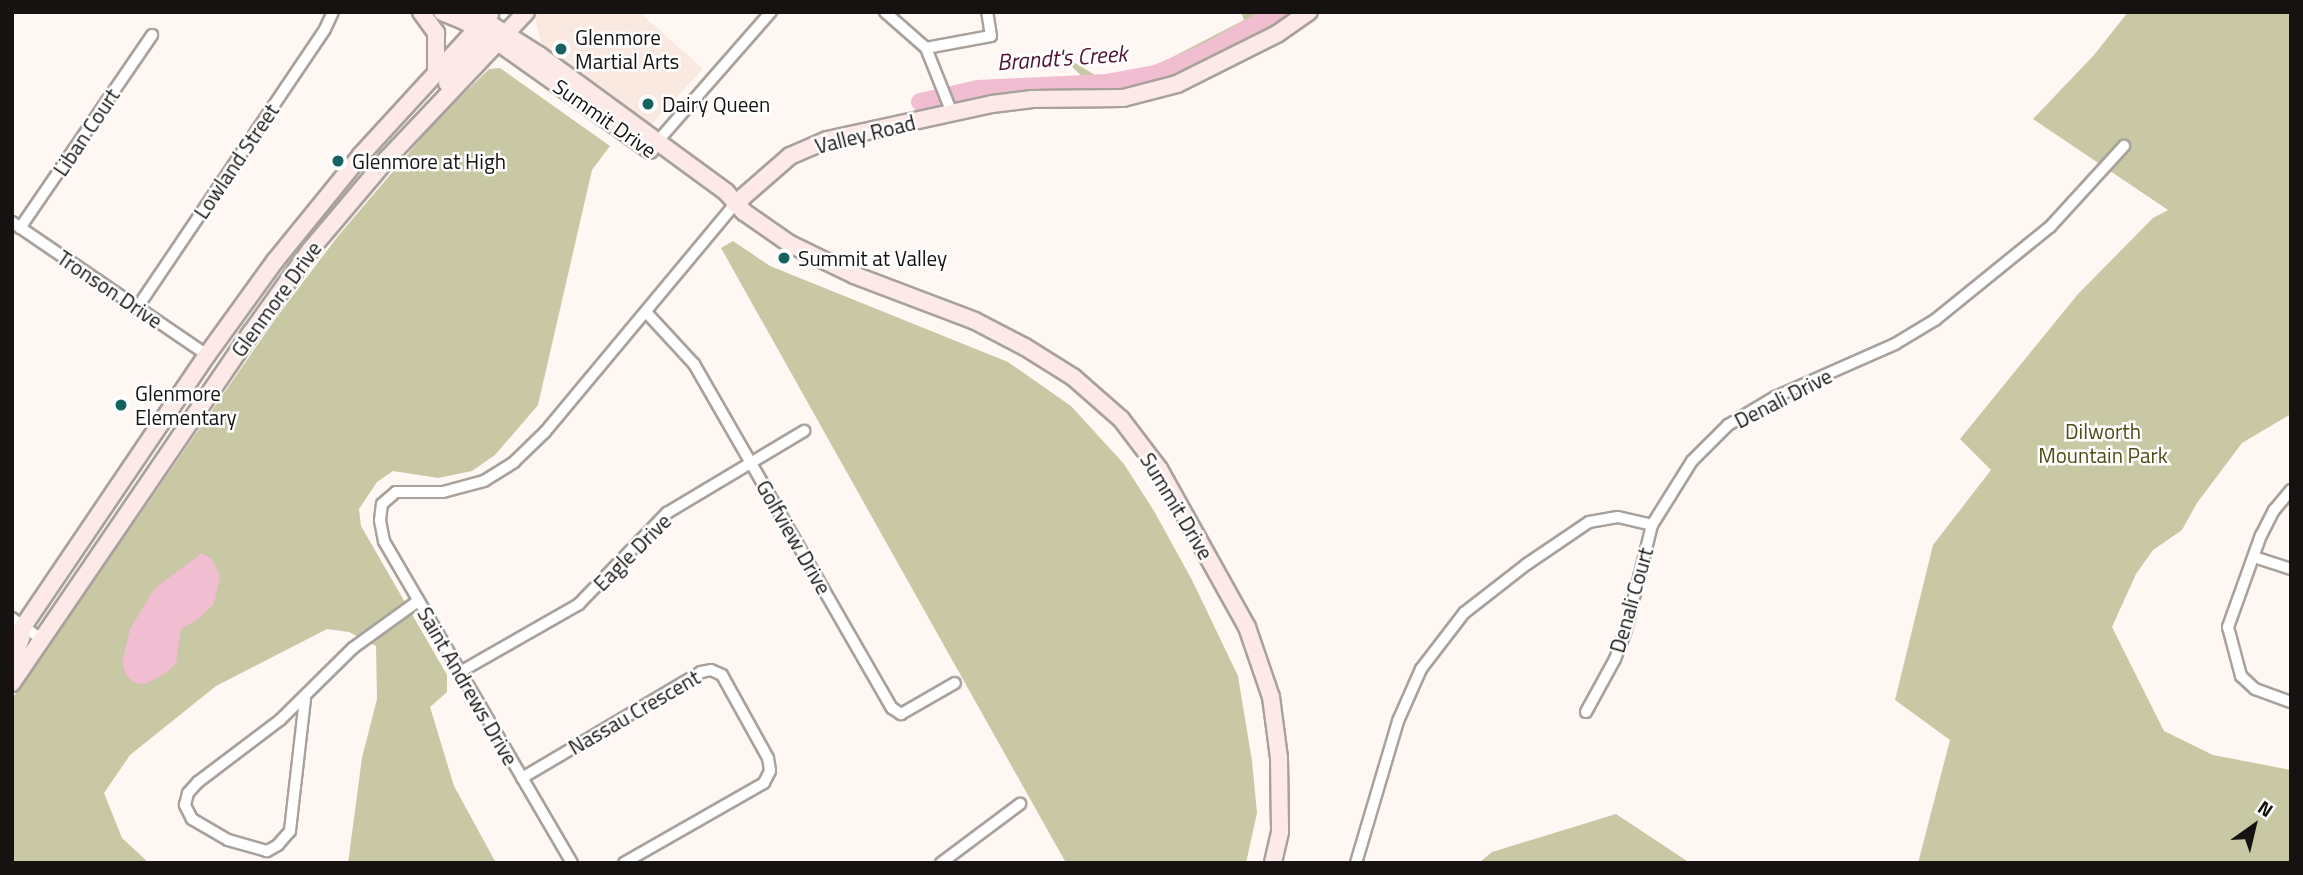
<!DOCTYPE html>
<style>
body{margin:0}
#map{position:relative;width:2303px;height:875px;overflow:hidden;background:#fef7f3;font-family:"Titillium Web",sans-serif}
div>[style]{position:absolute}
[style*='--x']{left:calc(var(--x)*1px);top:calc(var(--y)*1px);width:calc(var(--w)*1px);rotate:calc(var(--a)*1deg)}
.built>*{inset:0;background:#f9e9e0}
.green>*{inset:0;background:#c8c8a5}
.water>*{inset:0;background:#f1bdd1}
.river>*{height:18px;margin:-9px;padding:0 9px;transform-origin:9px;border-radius:9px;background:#f1bdd1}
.roads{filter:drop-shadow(2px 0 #a8a19c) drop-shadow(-2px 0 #a8a19c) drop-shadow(0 2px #a8a19c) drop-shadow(0 -2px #a8a19c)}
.street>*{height:10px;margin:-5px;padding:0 5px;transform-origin:5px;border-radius:5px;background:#fff}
.secondary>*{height:16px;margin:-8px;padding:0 8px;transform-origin:8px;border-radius:8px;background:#fce9e8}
.dots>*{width:19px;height:19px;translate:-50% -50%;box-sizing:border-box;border:4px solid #fff;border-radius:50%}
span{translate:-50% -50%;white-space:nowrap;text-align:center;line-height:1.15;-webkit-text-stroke:5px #fff;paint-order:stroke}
.poi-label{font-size:21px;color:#151211}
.left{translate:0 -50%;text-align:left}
.street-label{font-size:21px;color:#151211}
.park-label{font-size:21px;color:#4f4d16}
.water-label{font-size:23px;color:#511633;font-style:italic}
.frame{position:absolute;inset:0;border:14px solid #151211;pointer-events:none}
.north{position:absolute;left:2219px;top:791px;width:70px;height:70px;-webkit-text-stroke:5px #fff;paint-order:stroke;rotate:34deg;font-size:19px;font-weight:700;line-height:28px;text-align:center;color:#151211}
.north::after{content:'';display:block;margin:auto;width:24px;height:32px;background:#151211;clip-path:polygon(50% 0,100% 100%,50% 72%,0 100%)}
</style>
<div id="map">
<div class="built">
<div style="clip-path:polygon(534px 12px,639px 12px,703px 69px,649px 127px,543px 51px)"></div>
</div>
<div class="green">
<div style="clip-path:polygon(1241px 12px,1290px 12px,1258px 32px,1170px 74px,1121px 88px,1097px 91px,1057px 52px,1095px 75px,1127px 74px,1157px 65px,1244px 20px)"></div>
<div style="clip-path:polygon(2128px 12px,2291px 12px,2291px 414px,2242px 443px,2197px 503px,2182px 530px,2153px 550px,2136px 574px,2112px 627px,2164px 731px,2213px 755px,2291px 770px,2291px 863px,1918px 863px,1950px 740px,1895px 700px,1933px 545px,1991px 470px,1960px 439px,2078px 294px,2153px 218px,2168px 210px,2033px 119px,2094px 55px)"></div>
<div style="clip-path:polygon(500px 68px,610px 146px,592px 170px,538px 405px,495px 455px,472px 471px,438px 478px,393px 471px,377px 482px,359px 509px,361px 526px,447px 675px,447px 692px,430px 707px,454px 786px,496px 863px,348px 863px,362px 758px,377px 699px,376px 646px,349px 632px,327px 629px,216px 686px,130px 755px,104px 793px,122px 838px,149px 863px,12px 863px,12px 699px,276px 318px,338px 236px,435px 122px,489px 69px)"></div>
<div style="clip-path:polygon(733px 241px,770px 266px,1008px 362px,1071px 406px,1124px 464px,1154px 511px,1192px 580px,1238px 676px,1252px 761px,1257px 813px,1246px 863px,1066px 863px,721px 248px)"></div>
<div style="clip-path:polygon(1616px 814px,1690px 863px,1479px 863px,1492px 852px)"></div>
</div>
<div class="water">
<div style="clip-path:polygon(202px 553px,212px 559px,220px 576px,214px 604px,197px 620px,181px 629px,176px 663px,166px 673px,145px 684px,134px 683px,126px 675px,122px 663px,130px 629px,155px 588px)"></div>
</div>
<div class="river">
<div style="--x:920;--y:102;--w:59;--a:-12.6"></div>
<div style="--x:978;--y:89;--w:128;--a:-2.7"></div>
<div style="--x:1106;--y:83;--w:51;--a:-10.2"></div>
<div style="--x:1156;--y:74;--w:56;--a:-23.3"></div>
<div style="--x:1207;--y:52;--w:81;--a:-29.7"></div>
</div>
<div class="roads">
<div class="street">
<div style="--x:885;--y:12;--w:55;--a:41.3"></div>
<div style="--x:926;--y:48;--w:70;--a:68.2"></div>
<div style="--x:926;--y:48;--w:66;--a:-10.5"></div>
<div style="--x:991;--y:36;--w:24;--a:-99"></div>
<div style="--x:657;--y:142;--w:173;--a:-48.8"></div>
<div style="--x:12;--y:222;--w:236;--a:34.3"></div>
<div style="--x:20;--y:228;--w:234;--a:-55.6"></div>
<div style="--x:137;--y:308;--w:336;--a:-56"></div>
<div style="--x:325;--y:29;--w:19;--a:-65"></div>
<div style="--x:646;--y:312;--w:71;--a:47.3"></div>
<div style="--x:694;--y:364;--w:397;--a:60.1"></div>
<div style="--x:892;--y:708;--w:11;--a:34"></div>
<div style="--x:901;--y:714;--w:62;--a:-29.9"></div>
<div style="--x:2291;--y:490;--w:26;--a:130"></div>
<div style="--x:2274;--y:510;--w:28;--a:117"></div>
<div style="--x:2261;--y:535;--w:98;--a:109.7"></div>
<div style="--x:2228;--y:627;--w:51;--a:75.1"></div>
<div style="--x:2241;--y:676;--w:19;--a:43"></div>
<div style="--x:2255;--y:689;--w:38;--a:20"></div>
<div style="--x:2254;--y:557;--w:39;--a:18"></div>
<div style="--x:12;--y:618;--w:36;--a:36"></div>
<div style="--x:460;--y:672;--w:137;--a:-29.7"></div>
<div style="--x:579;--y:604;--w:127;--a:-46"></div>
<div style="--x:667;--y:513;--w:160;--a:-30.9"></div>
<div style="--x:305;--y:699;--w:133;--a:96.5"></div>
<div style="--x:290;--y:831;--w:18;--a:131"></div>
<div style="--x:278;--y:845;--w:13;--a:151"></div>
<div style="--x:267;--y:851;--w:41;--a:-164.2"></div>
<div style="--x:228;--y:840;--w:42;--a:-149.7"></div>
<div style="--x:192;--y:819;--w:16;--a:-117"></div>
<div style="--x:185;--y:805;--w:12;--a:-76"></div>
<div style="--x:188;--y:793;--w:15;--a:-48"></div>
<div style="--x:198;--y:782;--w:103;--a:-37.1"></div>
<div style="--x:280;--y:720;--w:103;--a:-44.6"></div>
<div style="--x:353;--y:648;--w:80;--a:-35.9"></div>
<div style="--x:1586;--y:712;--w:60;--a:-61.3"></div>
<div style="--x:1615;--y:659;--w:31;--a:-69"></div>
<div style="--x:1626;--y:630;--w:108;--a:-76.1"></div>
<div style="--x:522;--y:778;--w:208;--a:-30.6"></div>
<div style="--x:701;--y:672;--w:10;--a:-11"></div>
<div style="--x:711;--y:670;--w:12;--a:24"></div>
<div style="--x:722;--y:675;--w:95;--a:61"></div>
<div style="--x:768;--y:758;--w:13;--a:81"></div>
<div style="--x:770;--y:771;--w:13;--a:117"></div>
<div style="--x:764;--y:783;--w:161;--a:150.3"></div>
<div style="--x:572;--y:863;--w:373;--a:-120.3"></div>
<div style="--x:384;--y:541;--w:21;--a:-101"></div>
<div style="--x:380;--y:520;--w:16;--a:-83"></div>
<div style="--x:382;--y:504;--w:18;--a:-41"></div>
<div style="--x:396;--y:492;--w:47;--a:0"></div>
<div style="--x:443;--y:492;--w:42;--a:-15"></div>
<div style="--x:484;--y:481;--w:36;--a:-32"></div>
<div style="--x:514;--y:462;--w:43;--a:-44.1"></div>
<div style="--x:545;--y:432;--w:297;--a:-50.2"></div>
<div style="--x:941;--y:863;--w:99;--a:-36.8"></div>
<div style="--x:1356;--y:863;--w:148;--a:-73.5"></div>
<div style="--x:1398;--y:721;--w:57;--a:-66.1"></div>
<div style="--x:1421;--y:669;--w:71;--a:-52.5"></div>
<div style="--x:1464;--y:613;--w:80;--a:-37.9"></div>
<div style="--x:1527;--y:564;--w:75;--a:-34.1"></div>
<div style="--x:1589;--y:522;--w:29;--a:-10"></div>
<div style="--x:1618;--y:517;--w:35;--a:13"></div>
<div style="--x:1652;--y:525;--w:75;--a:-58"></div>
<div style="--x:1692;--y:461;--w:51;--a:-45"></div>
<div style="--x:1728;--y:425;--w:55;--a:-30.8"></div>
<div style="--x:1775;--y:397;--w:131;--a:-23.8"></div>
<div style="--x:1895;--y:344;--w:47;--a:-31"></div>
<div style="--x:1935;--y:320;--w:148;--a:-39"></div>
<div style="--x:2050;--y:227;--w:110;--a:-47.6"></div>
</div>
<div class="secondary">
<div style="--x:421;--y:12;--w:26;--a:54"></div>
<div style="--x:436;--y:33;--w:38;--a:90"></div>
<div style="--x:442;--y:12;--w:24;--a:22"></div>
<div style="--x:464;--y:21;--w:41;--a:32.2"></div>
<div style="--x:499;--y:43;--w:185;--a:35.3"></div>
<div style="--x:471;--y:12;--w:80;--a:32.3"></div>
<div style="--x:539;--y:55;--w:232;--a:36.2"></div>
<div style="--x:726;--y:192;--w:27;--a:48"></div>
<div style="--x:744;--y:212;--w:56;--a:34.8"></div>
<div style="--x:790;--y:244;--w:71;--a:25.8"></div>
<div style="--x:854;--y:275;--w:129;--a:20.8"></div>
<div style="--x:975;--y:321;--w:56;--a:27.5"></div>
<div style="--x:1025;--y:347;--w:57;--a:32"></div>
<div style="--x:1073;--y:377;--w:64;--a:41.2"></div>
<div style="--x:1121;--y:419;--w:63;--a:52.8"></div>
<div style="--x:1159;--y:469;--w:181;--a:60.9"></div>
<div style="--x:1247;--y:627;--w:74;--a:71.1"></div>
<div style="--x:1271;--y:697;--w:62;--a:82.5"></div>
<div style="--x:1279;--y:758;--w:74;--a:89.2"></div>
<div style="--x:1280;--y:832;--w:32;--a:103"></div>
<div style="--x:447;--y:83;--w:55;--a:-49.4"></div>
<div style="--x:483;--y:41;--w:16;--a:-83"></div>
<div style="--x:735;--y:204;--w:73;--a:-41.1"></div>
<div style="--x:790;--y:156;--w:40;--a:-23.4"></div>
<div style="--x:827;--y:140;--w:169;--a:-12.3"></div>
<div style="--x:992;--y:104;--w:39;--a:-7"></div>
<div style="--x:1031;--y:99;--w:92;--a:-0.6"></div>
<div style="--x:1123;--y:98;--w:56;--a:-14.5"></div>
<div style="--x:1177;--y:84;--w:112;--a:-26.6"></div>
<div style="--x:1277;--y:34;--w:39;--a:-35"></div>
<div style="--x:12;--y:643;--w:348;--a:-55.9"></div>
<div style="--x:207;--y:355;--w:116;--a:-54.1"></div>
<div style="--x:275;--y:261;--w:136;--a:-50.9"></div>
<div style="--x:361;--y:155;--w:191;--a:-47.5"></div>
<div style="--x:12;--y:663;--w:29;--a:-70"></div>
<div style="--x:12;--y:683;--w:424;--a:-55.7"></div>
<div style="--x:251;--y:333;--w:103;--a:-54.5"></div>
<div style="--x:311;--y:249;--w:118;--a:-49.8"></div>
<div style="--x:387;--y:159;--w:202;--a:-46.6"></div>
</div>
</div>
<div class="dots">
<div style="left:561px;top:49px;background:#146361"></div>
<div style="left:648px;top:104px;background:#146361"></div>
<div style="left:338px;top:161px;background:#146361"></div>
<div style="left:784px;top:258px;background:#146361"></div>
<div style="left:121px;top:405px;background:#146361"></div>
</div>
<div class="poi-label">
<span class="left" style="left:575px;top:49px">Glenmore<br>Martial Arts</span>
<span class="left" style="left:662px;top:104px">Dairy Queen</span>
<span class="left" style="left:352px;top:161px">Glenmore at High</span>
<span class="left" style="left:798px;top:258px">Summit at Valley</span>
<span class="left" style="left:135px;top:405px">Glenmore<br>Elementary</span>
</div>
<div class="street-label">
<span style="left:605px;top:118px;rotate:35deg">Summit Drive</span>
<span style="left:86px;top:132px;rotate:-56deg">Liban Court</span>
<span style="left:865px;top:134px;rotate:-14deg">Valley Road</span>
<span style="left:236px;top:161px;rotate:-56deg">Lowland Street</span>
<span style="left:110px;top:289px;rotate:34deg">Tronson Drive</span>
<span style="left:276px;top:299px;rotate:-54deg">Glenmore Drive</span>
<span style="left:1783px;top:398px;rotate:-27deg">Denali Drive</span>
<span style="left:1177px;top:506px;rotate:59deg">Summit Drive</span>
<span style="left:794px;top:537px;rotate:60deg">Golfview Drive</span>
<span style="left:632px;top:552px;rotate:-45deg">Eagle Drive</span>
<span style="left:1631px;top:600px;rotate:-74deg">Denali Court</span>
<span style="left:468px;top:686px;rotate:60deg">Saint Andrews Drive</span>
<span style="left:634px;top:712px;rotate:-30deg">Nassau Crescent</span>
</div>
<div class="park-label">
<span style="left:2103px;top:443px">Dilworth<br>Mountain Park</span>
</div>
<div class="water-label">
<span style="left:1062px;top:58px;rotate:-4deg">Brandt's Creek</span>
</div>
<div class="frame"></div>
<div class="north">N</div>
</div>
